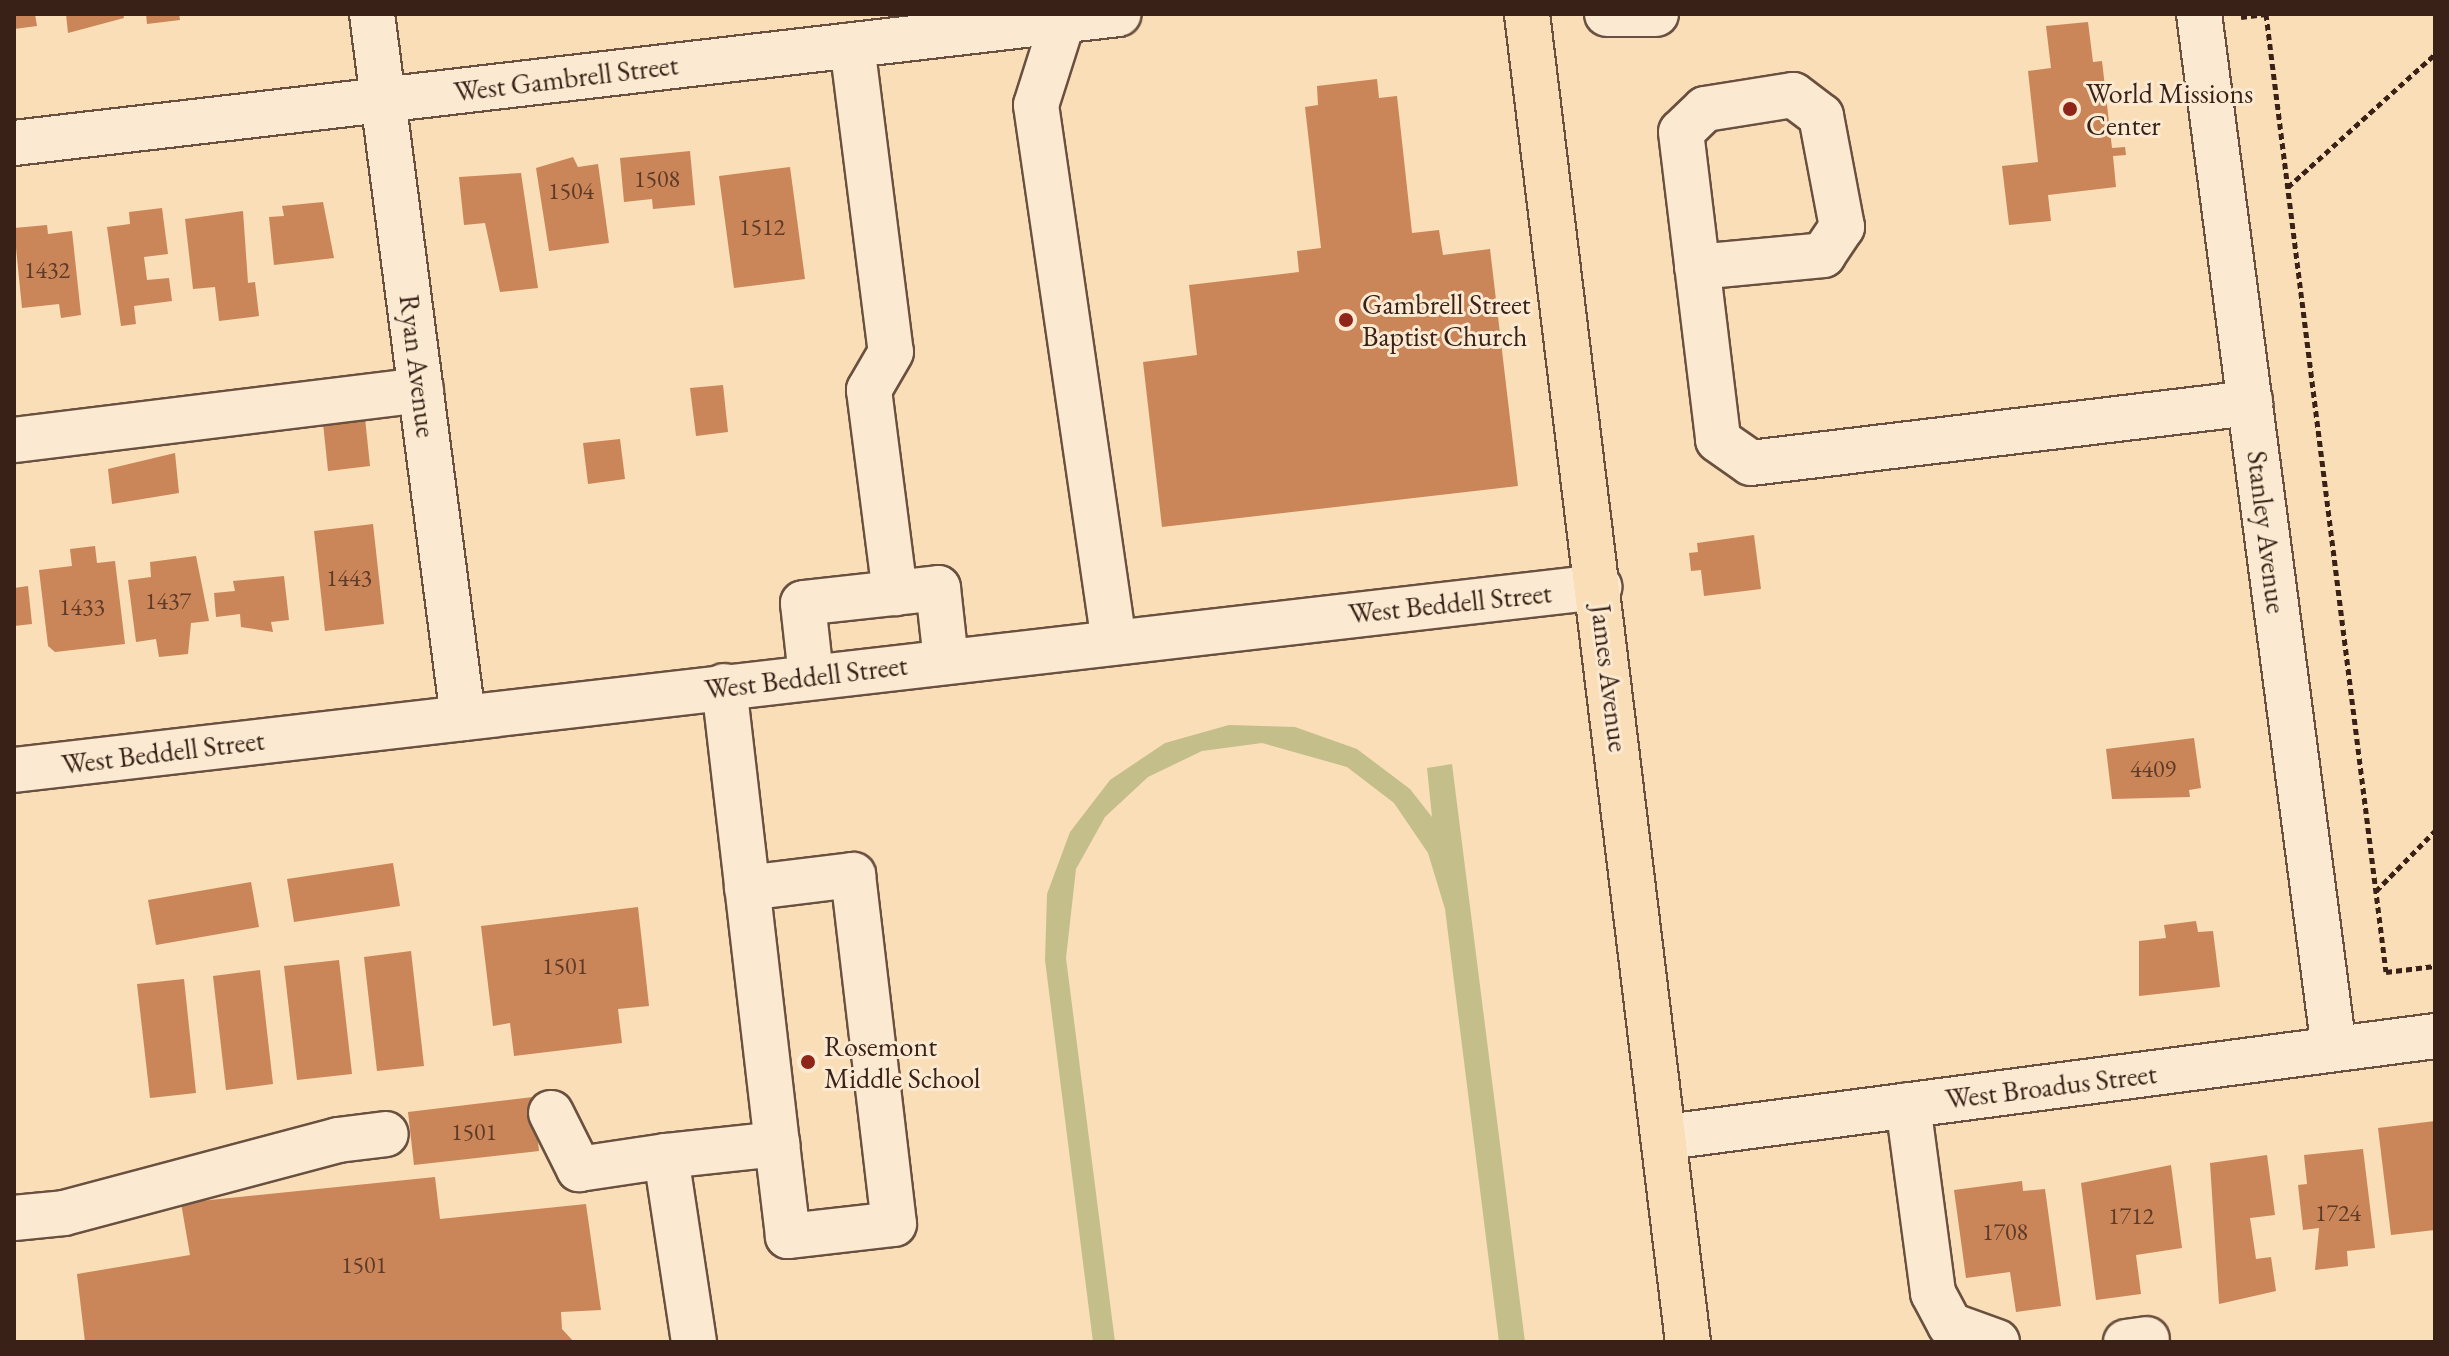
<!DOCTYPE html>
<style>
body{margin:0}
#map{position:relative;width:2449px;height:1356px;overflow:hidden;background:#f9deb8;font-family:"EB Garamond",serif}
div>[style]{position:absolute}
[style*='--x']{left:calc(var(--x)*1px);top:calc(var(--y)*1px);width:calc(var(--w)*1px);rotate:calc(var(--a)*1deg)}
.green>*{inset:0;background:#c4bf8a}
.building>*{inset:0;background:#ca8558}
.path>*{height:5px;margin-top:-2.5px;transform-origin:0;background:repeating-linear-gradient(90deg,#3a2118 0 6px,transparent 0 10px)}
.roads{filter:drop-shadow(2px 0 #6a5040) drop-shadow(-2px 0 #6a5040) drop-shadow(0 2px #6a5040) drop-shadow(0 -2px #6a5040)}
.minor>*{height:44px;margin:-22px;padding:0 22px;transform-origin:22px;border-radius:22px;background:#fbead1}
.major>*{height:44px;margin:-22px;padding:0 22px;transform-origin:22px;border-radius:22px;background:#f9deb8}
.dots>*{width:22px;height:22px;translate:-50% -50%;box-sizing:border-box;border:4px solid #fbead1;border-radius:50%}
span{translate:-50% -50%;white-space:nowrap;text-align:center;line-height:1.15;-webkit-text-stroke:6px #fbead1;paint-order:stroke}
.number-label{font-size:24px;color:#5e3a28}
.number-label span{-webkit-text-stroke-width:0}
.street-label{font-size:28px;color:#3a2118}
.poi-label{font-size:28px;color:#3a2118}
.left{translate:0 -50%;text-align:left}
.frame{position:absolute;inset:0;border:16px solid #3a2118;pointer-events:none}
</style>
<div id="map">
<div class="green">
<div style="clip-path:polygon(1229px 725px,1295px 727px,1357px 749px,1410px 789px,1432px 817px,1427px 768px,1452px 764px,1525px 1342px,1499px 1342px,1445px 909px,1428px 853px,1394px 803px,1347px 767px,1262px 743px,1202px 751px,1148px 777px,1105px 817px,1076px 869px,1066px 958px,1115px 1342px,1093px 1342px,1045px 960px,1047px 894px,1070px 832px,1110px 780px,1165px 743px)"></div>
</div>
<div class="building">
<div style="clip-path:polygon(14px 14px,35px 14px,37px 26px,14px 29px)"></div>
<div style="clip-path:polygon(66px 14px,123px 14px,124px 18px,68px 33px)"></div>
<div style="clip-path:polygon(146px 14px,179px 14px,180px 20px,147px 24px)"></div>
<div style="clip-path:polygon(2088px 22px,2093px 62px,2102px 61px,2112px 148px,2125px 147px,2126px 155px,2113px 156px,2116px 187px,2048px 195px,2051px 221px,2009px 225px,2002px 166px,2038px 162px,2028px 71px,2051px 68px,2046px 26px)"></div>
<div style="clip-path:polygon(1377px 79px,1379px 98px,1397px 96px,1412px 233px,1439px 230px,1443px 255px,1490px 249px,1518px 486px,1162px 527px,1143px 362px,1197px 355px,1189px 285px,1299px 272px,1297px 251px,1321px 248px,1305px 107px,1318px 105px,1317px 86px)"></div>
<div style="clip-path:polygon(690px 151px,695px 205px,653px 209px,652px 199px,624px 202px,620px 158px)"></div>
<div style="clip-path:polygon(573px 157px,578px 167px,598px 164px,609px 243px,549px 251px,536px 168px)"></div>
<div style="clip-path:polygon(790px 167px,805px 279px,734px 288px,719px 176px)"></div>
<div style="clip-path:polygon(521px 173px,538px 288px,500px 292px,485px 223px,464px 225px,459px 177px)"></div>
<div style="clip-path:polygon(323px 202px,334px 258px,274px 265px,269px 217px,284px 216px,282px 206px)"></div>
<div style="clip-path:polygon(162px 208px,168px 254px,144px 257px,147px 280px,169px 278px,172px 301px,134px 306px,136px 324px,121px 326px,107px 227px,130px 224px,129px 212px)"></div>
<div style="clip-path:polygon(243px 211px,248px 283px,255px 282px,259px 316px,219px 321px,215px 287px,193px 289px,185px 219px)"></div>
<div style="clip-path:polygon(47px 225px,48px 234px,72px 231px,81px 315px,61px 318px,59px 304px,22px 308px,14px 228px)"></div>
<div style="clip-path:polygon(723px 385px,728px 432px,696px 436px,690px 388px)"></div>
<div style="clip-path:polygon(365px 418px,370px 466px,328px 471px,323px 423px)"></div>
<div style="clip-path:polygon(620px 439px,625px 479px,588px 484px,583px 443px)"></div>
<div style="clip-path:polygon(175px 453px,179px 493px,112px 504px,108px 469px)"></div>
<div style="clip-path:polygon(373px 524px,384px 624px,325px 631px,314px 531px)"></div>
<div style="clip-path:polygon(1754px 535px,1761px 589px,1704px 596px,1701px 570px,1691px 571px,1689px 553px,1698px 552px,1697px 543px)"></div>
<div style="clip-path:polygon(95px 546px,97px 563px,115px 561px,125px 644px,55px 652px,48px 646px,39px 570px,72px 566px,70px 549px)"></div>
<div style="clip-path:polygon(196px 556px,209px 621px,191px 623px,188px 654px,159px 657px,156px 639px,136px 642px,128px 580px,151px 577px,150px 562px)"></div>
<div style="clip-path:polygon(284px 576px,289px 620px,271px 622px,273px 632px,241px 627px,240px 614px,216px 617px,214px 593px,235px 591px,233px 581px)"></div>
<div style="clip-path:polygon(28px 586px,32px 624px,14px 626px,14px 588px)"></div>
<div style="clip-path:polygon(2194px 738px,2201px 788px,2189px 790px,2190px 797px,2112px 799px,2106px 749px)"></div>
<div style="clip-path:polygon(393px 863px,400px 906px,294px 922px,287px 879px)"></div>
<div style="clip-path:polygon(251px 882px,259px 927px,156px 945px,148px 900px)"></div>
<div style="clip-path:polygon(638px 907px,649px 1006px,618px 1009px,622px 1043px,514px 1056px,510px 1023px,493px 1026px,481px 926px)"></div>
<div style="clip-path:polygon(2196px 921px,2198px 932px,2213px 931px,2220px 987px,2139px 996px,2139px 941px,2166px 938px,2164px 925px)"></div>
<div style="clip-path:polygon(411px 951px,424px 1066px,377px 1071px,364px 957px)"></div>
<div style="clip-path:polygon(339px 960px,352px 1074px,297px 1080px,284px 966px)"></div>
<div style="clip-path:polygon(260px 970px,273px 1084px,226px 1090px,213px 976px)"></div>
<div style="clip-path:polygon(184px 979px,196px 1093px,150px 1098px,137px 984px)"></div>
<div style="clip-path:polygon(533px 1097px,539px 1151px,414px 1165px,408px 1112px)"></div>
<div style="clip-path:polygon(2435px 1121px,2435px 1230px,2391px 1235px,2378px 1128px)"></div>
<div style="clip-path:polygon(2363px 1149px,2375px 1248px,2347px 1251px,2348px 1266px,2315px 1270px,2319px 1228px,2303px 1230px,2298px 1185px,2307px 1184px,2304px 1155px)"></div>
<div style="clip-path:polygon(2267px 1155px,2275px 1215px,2250px 1218px,2256px 1259px,2271px 1257px,2276px 1291px,2219px 1304px,2210px 1163px)"></div>
<div style="clip-path:polygon(2171px 1165px,2182px 1248px,2136px 1255px,2141px 1294px,2096px 1300px,2081px 1183px)"></div>
<div style="clip-path:polygon(435px 1177px,440px 1219px,586px 1204px,601px 1310px,561px 1312px,562px 1329px,574px 1342px,85px 1342px,77px 1274px,190px 1255px,181px 1203px)"></div>
<div style="clip-path:polygon(2022px 1181px,2023px 1191px,2045px 1189px,2061px 1306px,2016px 1312px,2010px 1272px,1966px 1278px,1954px 1190px)"></div>
</div>
<div class="path">
<div style="--x:2266;--y:14;--w:965;--a:82.86"></div>
<div style="--x:2386;--y:972;--w:49;--a:-7"></div>
<div style="--x:2241;--y:17;--w:23;--a:-7"></div>
<div style="--x:2288;--y:187;--w:198;--a:-42.1"></div>
<div style="--x:2376;--y:891;--w:84;--a:-45.5"></div>
</div>
<div class="roads">
<div class="minor">
<div style="--x:372;--y:14;--w:710;--a:82.63"></div>
<div style="--x:1607;--y:14;--w:49;--a:0"></div>
<div style="--x:2199;--y:14;--w:1044;--a:82.57"></div>
<div style="--x:1063;--y:20;--w:89;--a:107.6"></div>
<div style="--x:1036;--y:105;--w:543;--a:81.74"></div>
<div style="--x:852;--y:45;--w:309;--a:82.8"></div>
<div style="--x:891;--y:352;--w:44;--a:120.1"></div>
<div style="--x:869;--y:390;--w:205;--a:82.7"></div>
<div style="--x:14;--y:143;--w:1112;--a:-6.66"></div>
<div style="--x:1697;--y:267;--w:127;--a:-5.4"></div>
<div style="--x:1823;--y:255;--w:34;--a:-56"></div>
<div style="--x:1842;--y:227;--w:113;--a:-100.7"></div>
<div style="--x:1821;--y:116;--w:35;--a:-143"></div>
<div style="--x:1793;--y:95;--w:89;--a:171"></div>
<div style="--x:1705;--y:109;--w:33;--a:136"></div>
<div style="--x:1681;--y:132;--w:310;--a:83.1"></div>
<div style="--x:1718;--y:440;--w:40;--a:34.9"></div>
<div style="--x:1751;--y:463;--w:503;--a:-6.86"></div>
<div style="--x:14;--y:440;--w:410;--a:-7"></div>
<div style="--x:811;--y:676;--w:73;--a:-96.3"></div>
<div style="--x:803;--y:603;--w:136;--a:-6.3"></div>
<div style="--x:938;--y:588;--w:73;--a:83.7"></div>
<div style="--x:14;--y:770;--w:1596;--a:-6.59"></div>
<div style="--x:747;--y:888;--w:107;--a:-7"></div>
<div style="--x:853;--y:875;--w:351;--a:83.3"></div>
<div style="--x:894;--y:1224;--w:107;--a:173.5"></div>
<div style="--x:788;--y:1236;--w:93;--a:-96.8"></div>
<div style="--x:1908;--y:1105;--w:190;--a:82.4"></div>
<div style="--x:1933;--y:1293;--w:36;--a:62"></div>
<div style="--x:1950;--y:1325;--w:50;--a:19.9"></div>
<div style="--x:551;--y:1113;--w:63;--a:63.4"></div>
<div style="--x:579;--y:1169;--w:88;--a:-8.5"></div>
<div style="--x:1667;--y:1137;--w:775;--a:-7.49"></div>
<div style="--x:14;--y:1218;--w:50;--a:-5.7"></div>
<div style="--x:64;--y:1213;--w:284;--a:-14.9"></div>
<div style="--x:338;--y:1140;--w:48;--a:-7.1"></div>
<div style="--x:694;--y:1342;--w:188;--a:-98.6"></div>
<div style="--x:666;--y:1156;--w:112;--a:-6.2"></div>
<div style="--x:777;--y:1144;--w:461;--a:-96.6"></div>
<div style="--x:2126;--y:1342;--w:21;--a:-8"></div>
</div>
<div class="major">
<div style="--x:1527;--y:14;--w:1338;--a:83.09"></div>
</div>
</div>
<div class="dots">
<div style="left:2070px;top:109px;background:#8f2418"></div>
<div style="left:1346px;top:320px;background:#8f2418"></div>
<div style="left:808px;top:1062px;background:#8f2418"></div>
</div>
<div class="number-label">
<span style="left:657px;top:179px">1508</span>
<span style="left:571px;top:191px">1504</span>
<span style="left:762px;top:227px">1512</span>
<span style="left:47px;top:270px">1432</span>
<span style="left:349px;top:578px">1443</span>
<span style="left:168px;top:601px">1437</span>
<span style="left:82px;top:607px">1433</span>
<span style="left:2153px;top:769px">4409</span>
<span style="left:565px;top:966px">1501</span>
<span style="left:474px;top:1132px">1501</span>
<span style="left:2338px;top:1213px">1724</span>
<span style="left:2131px;top:1216px">1712</span>
<span style="left:2005px;top:1232px">1708</span>
<span style="left:364px;top:1265px">1501</span>
</div>
<div class="street-label">
<span style="left:566px;top:78px;rotate:-7deg">West Gambrell Street</span>
<span style="left:418px;top:366px;rotate:83deg">Ryan Avenue</span>
<span style="left:2267px;top:532px;rotate:83deg">Stanley Avenue</span>
<span style="left:1450px;top:603px;rotate:-6deg">West Beddell Street</span>
<span style="left:806px;top:677px;rotate:-7deg">West Beddell Street</span>
<span style="left:1610px;top:678px;rotate:83deg">James Avenue</span>
<span style="left:163px;top:752px;rotate:-7deg">West Beddell Street</span>
<span style="left:2051px;top:1086px;rotate:-7deg">West Broadus Street</span>
</div>
<div class="poi-label">
<span class="left" style="left:2086px;top:109px">World Missions<br>Center</span>
<span class="left" style="left:1362px;top:320px">Gambrell Street<br>Baptist Church</span>
<span class="left" style="left:824px;top:1062px">Rosemont<br>Middle School</span>
</div>
<div class="frame"></div>
</div>
